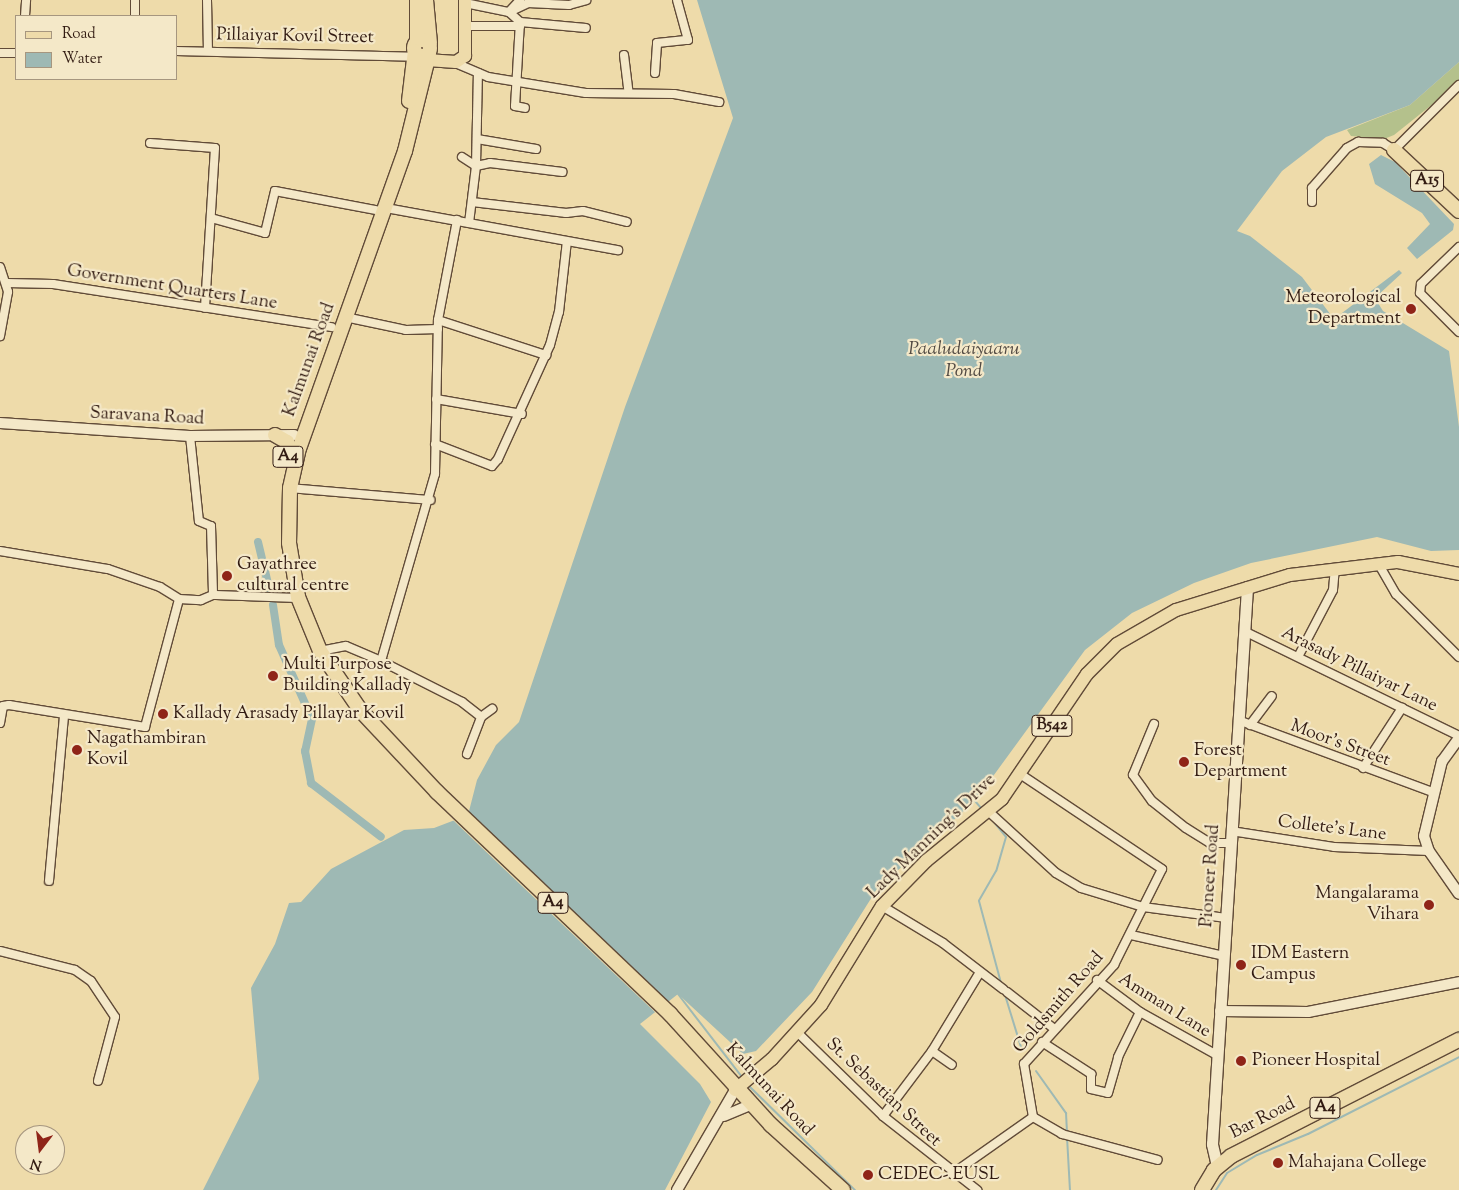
<!DOCTYPE html>
<meta charset="utf-8">
<style>
body{margin:0}
#map{position:relative;width:1459px;height:1190px;overflow:hidden;background:#eedbaa;font-family:"Sorts Mill Goudy",serif}
div>[style]{position:absolute}
[style*='--x']{left:calc(var(--x)*1px);top:calc(var(--y)*1px);width:calc(var(--w)*1px);rotate:calc(var(--a)*1deg)}
.green>*{inset:0;background:#b4c18c}
.water>*{inset:0;background:#9eb9b4}
.pier>*{inset:0;background:#eedbaa}
.stream>*{height:2px;margin:-1px;padding:0 1px;transform-origin:1px;border-radius:1px;background:#9eb9b4}
.canal>*{height:8px;margin:-4px;padding:0 4px;transform-origin:4px;border-radius:4px;background:#9eb9b4}
.roads{filter:drop-shadow(1px 0 #614b38) drop-shadow(-1px 0 #614b38) drop-shadow(0 1px #614b38) drop-shadow(0 -1px #614b38)}
.minor>*{height:8px;margin:-4px;padding:0 4px;transform-origin:4px;border-radius:4px;background:#f4e8c8}
.tertiary>*{height:10px;margin:-5px;padding:0 5px;transform-origin:5px;border-radius:5px;background:#f4e8c8}
.secondary>*{height:11px;margin:-5.5px;padding:0 5.5px;transform-origin:5.5px;border-radius:5.5px;background:#f4e8c8}
.primary>*{height:12px;margin:-6px;padding:0 6px;transform-origin:6px;border-radius:6px;background:#eedbaa}
.trunk>*{height:14px;margin:-7px;padding:0 7px;transform-origin:7px;border-radius:7px;background:#eedbaa}
.trunk>.ring{margin:-7px;padding:0;box-sizing:content-box;background:none;border:14px solid #eedbaa;border-radius:50%}
.dots>*{width:14px;height:14px;translate:-50% -50%;box-sizing:border-box;border:2px solid #f4e8c8;border-radius:50%}
span{translate:-50% -50%;white-space:nowrap;text-align:center;line-height:1.15;-webkit-text-stroke:4.5px #f4e8c8;paint-order:stroke}
.shield-label span{padding:1px 4px;background:#f4e8c8;border:1px solid;border-radius:4px;-webkit-text-stroke-width:0}
.shield-label{font-size:16px;color:#321b12;font-weight:700}
.street-label{font-size:18px;color:#321b12}
.poi-label{font-size:18px;color:#321b12}
.right{translate:-100% -50%;text-align:right}
.left{translate:0 -50%;text-align:left}
.water-label{font-size:19px;color:#524a43;font-style:italic}
.legend{position:absolute;left:15px;top:15px;width:162px;height:65px;box-sizing:border-box;background:#f4e8c8;border:1px solid #a6967f;margin:0;padding:6px 9px;list-style:none;font-size:15px;color:#321b12}
.legend li{display:flex;align-items:center;gap:10px;height:25px}
.legend b{width:25px;border:1px solid #a6967f}
.north{position:absolute;left:15px;top:1125px;width:50px;height:50px;box-sizing:border-box;background:#f4e8c8;border:1px solid #a6967f;border-radius:50%;rotate:195deg;font-size:14px;font-weight:700;line-height:20px;text-align:center;color:#321b12}
.north::after{content:'';display:block;margin:auto;width:18px;height:22px;background:#8f2418;clip-path:polygon(50% 0,100% 100%,50% 72%,0 100%)}
</style>
<div id="map">
<div class="green">
<div style="clip-path:polygon(1459px 62px,1459px 83px,1394px 135px,1384px 139px,1351px 136px,1347px 130px,1410px 105px)"></div>
</div>
<div class="water">
<div style="clip-path:polygon(697px 0,1459px 0,1459px 62px,1410px 105px,1326px 137px,1282px 171px,1237px 231px,1250px 236px,1302px 277px,1334px 319px,1399px 270px,1402px 273px,1377px 296px,1378px 303px,1383px 311px,1449px 351px,1459px 427px,1459px 550px,1431px 551px,1377px 537px,1251px 563px,1194px 583px,1132px 613px,1085px 650px,975px 801px,877px 889px,812px 992px,756px 1051px,743px 1054px,678px 994px,640px 1024px,700px 1084px,711px 1102px,665px 1190px,203px 1190px,259px 1079px,251px 988px,275px 944px,289px 903px,301px 902px,331px 869px,404px 830px,434px 828px,468px 815px,477px 780px,496px 745px,519px 722px,625px 407px,733px 118px)"></div>
<div style="clip-path:polygon(1381px 155px,1395px 162px,1454px 224px,1453px 230px,1417px 259px,1407px 248px,1430px 224px,1422px 213px,1375px 184px,1369px 164px)"></div>
</div>
<div class="pier">
<div style="clip-path:polygon(465px 814px,667px 1006px,657px 1014px,502px 867px,453px 820px)"></div>
</div>
<div class="stream">
<div style="--x:975;--y:801;--w:11;--a:49"></div>
<div style="--x:989;--y:816;--w:27;--a:51"></div>
<div style="--x:1006;--y:837;--w:35;--a:106"></div>
<div style="--x:996;--y:871;--w:34;--a:120"></div>
<div style="--x:979;--y:901;--w:85;--a:75"></div>
<div style="--x:678;--y:994;--w:105;--a:52.4"></div>
<div style="--x:1005;--y:995;--w:54;--a:72.9"></div>
<div style="--x:1401;--y:1062;--w:65;--a:-27.3"></div>
<div style="--x:1036;--y:1071;--w:52;--a:54.5"></div>
<div style="--x:1066;--y:1113;--w:20;--a:87"></div>
<div style="--x:748;--y:1085;--w:150;--a:44.5"></div>
<div style="--x:1067;--y:1137;--w:53;--a:86.8"></div>
<div style="--x:1216;--y:1190;--w:20;--a:-57"></div>
<div style="--x:1227;--y:1173;--w:35;--a:-31"></div>
<div style="--x:1257;--y:1155;--w:55;--a:-22.4"></div>
<div style="--x:1308;--y:1134;--w:169;--a:-27"></div>
</div>
<div class="canal">
<div style="--x:258;--y:542;--w:56;--a:76.5"></div>
<div style="--x:273;--y:605;--w:40;--a:81.5"></div>
<div style="--x:279;--y:645;--w:81;--a:66"></div>
<div style="--x:312;--y:719;--w:33;--a:102"></div>
<div style="--x:305;--y:751;--w:33;--a:79"></div>
<div style="--x:311;--y:783;--w:88;--a:37.6"></div>
</div>
<div class="roads">
<div class="minor">
<div style="--x:135;--y:0;--w:16;--a:90"></div>
<div style="--x:207;--y:0;--w:51;--a:88.9"></div>
<div style="--x:520;--y:0;--w:16;--a:133"></div>
<div style="--x:509;--y:12;--w:21;--a:-25"></div>
<div style="--x:528;--y:3;--w:41;--a:2.8"></div>
<div style="--x:569;--y:5;--w:18;--a:-16"></div>
<div style="--x:465;--y:3;--w:45;--a:11.6"></div>
<div style="--x:509;--y:12;--w:15;--a:42"></div>
<div style="--x:520;--y:22;--w:66;--a:5.2"></div>
<div style="--x:25;--y:16;--w:16;--a:-86"></div>
<div style="--x:520;--y:22;--w:84;--a:93.4"></div>
<div style="--x:515;--y:106;--w:10;--a:11"></div>
<div style="--x:468;--y:26;--w:52;--a:0"></div>
<div style="--x:176;--y:51;--w:238;--a:1.4"></div>
<div style="--x:0;--y:53;--w:16;--a:0"></div>
<div style="--x:624;--y:55;--w:38;--a:83"></div>
<div style="--x:453;--y:62;--w:38;--a:23"></div>
<div style="--x:488;--y:77;--w:99;--a:9.3"></div>
<div style="--x:586;--y:93;--w:88;--a:0.7"></div>
<div style="--x:674;--y:94;--w:46;--a:10.1"></div>
<div style="--x:655;--y:73;--w:30;--a:-86"></div>
<div style="--x:657;--y:43;--w:31;--a:-6"></div>
<div style="--x:688;--y:40;--w:41;--a:-105.4"></div>
<div style="--x:477;--y:139;--w:60;--a:9.6"></div>
<div style="--x:150;--y:143;--w:65;--a:4.4"></div>
<div style="--x:215;--y:148;--w:160;--a:93.6"></div>
<div style="--x:462;--y:157;--w:17;--a:33"></div>
<div style="--x:476;--y:166;--w:14;--a:-12"></div>
<div style="--x:490;--y:163;--w:73;--a:7.1"></div>
<div style="--x:472;--y:202;--w:95;--a:6.7"></div>
<div style="--x:566;--y:213;--w:17;--a:-7"></div>
<div style="--x:583;--y:211;--w:45;--a:14"></div>
<div style="--x:1312;--y:202;--w:14;--a:-90"></div>
<div style="--x:1312;--y:188;--w:53;--a:-48.8"></div>
<div style="--x:1347;--y:148;--w:13;--a:-29"></div>
<div style="--x:1358;--y:142;--w:25;--a:2"></div>
<div style="--x:1383;--y:143;--w:13;--a:32"></div>
<div style="--x:1394;--y:150;--w:92;--a:-45"></div>
<div style="--x:386;--y:208;--w:236;--a:10.3"></div>
<div style="--x:211;--y:218;--w:56;--a:15.5"></div>
<div style="--x:265;--y:233;--w:43;--a:-76.6"></div>
<div style="--x:275;--y:191;--w:103;--a:10.7"></div>
<div style="--x:469;--y:223;--w:57;--a:-83"></div>
<div style="--x:476;--y:166;--w:93;--a:-88.8"></div>
<div style="--x:1459;--y:247;--w:53;--a:135.8"></div>
<div style="--x:1421;--y:284;--w:9;--a:96"></div>
<div style="--x:1420;--y:293;--w:55;--a:45"></div>
<div style="--x:0;--y:267;--w:26;--a:72"></div>
<div style="--x:8;--y:292;--w:45;--a:100.3"></div>
<div style="--x:7;--y:283;--w:46;--a:1.2"></div>
<div style="--x:53;--y:284;--w:282;--a:8.8"></div>
<div style="--x:345;--y:317;--w:62;--a:12"></div>
<div style="--x:406;--y:330;--w:32;--a:-2"></div>
<div style="--x:438;--y:320;--w:114;--a:18"></div>
<div style="--x:436;--y:399;--w:87;--a:9.9"></div>
<div style="--x:190;--y:436;--w:85;--a:84"></div>
<div style="--x:199;--y:521;--w:13;--a:23"></div>
<div style="--x:211;--y:526;--w:69;--a:88.3"></div>
<div style="--x:435;--y:444;--w:61;--a:21.1"></div>
<div style="--x:492;--y:466;--w:9;--a:-49"></div>
<div style="--x:498;--y:459;--w:125;--a:-65.5"></div>
<div style="--x:550;--y:345;--w:34;--a:-75"></div>
<div style="--x:559;--y:312;--w:71;--a:-83.6"></div>
<div style="--x:290;--y:488;--w:141;--a:4.9"></div>
<div style="--x:0;--y:551;--w:109;--a:9.5"></div>
<div style="--x:108;--y:569;--w:55;--a:19.1"></div>
<div style="--x:160;--y:587;--w:22;--a:32"></div>
<div style="--x:1378;--y:563;--w:36;--a:60"></div>
<div style="--x:1396;--y:594;--w:89;--a:45"></div>
<div style="--x:1246;--y:632;--w:237;--a:26"></div>
<div style="--x:320;--y:651;--w:26;--a:-11"></div>
<div style="--x:346;--y:646;--w:38;--a:23"></div>
<div style="--x:381;--y:661;--w:195;--a:-73.9"></div>
<div style="--x:435;--y:474;--w:154;--a:-88.9"></div>
<div style="--x:438;--y:320;--w:102;--a:-79.2"></div>
<div style="--x:1299;--y:655;--w:73;--a:-62.4"></div>
<div style="--x:1333;--y:590;--w:22;--a:-85"></div>
<div style="--x:381;--y:661;--w:91;--a:26.8"></div>
<div style="--x:462;--y:702;--w:24;--a:38"></div>
<div style="--x:481;--y:717;--w:14;--a:-36"></div>
<div style="--x:1238;--y:720;--w:208;--a:20.3"></div>
<div style="--x:0;--y:723;--w:17;--a:-80"></div>
<div style="--x:3;--y:706;--w:6;--a:-9"></div>
<div style="--x:9;--y:705;--w:138;--a:9.2"></div>
<div style="--x:145;--y:727;--w:132;--a:-75.1"></div>
<div style="--x:179;--y:599;--w:22;--a:3"></div>
<div style="--x:201;--y:600;--w:13;--a:-23"></div>
<div style="--x:213;--y:595;--w:80;--a:2.1"></div>
<div style="--x:1154;--y:724;--w:55;--a:112.4"></div>
<div style="--x:1133;--y:775;--w:32;--a:54"></div>
<div style="--x:1152;--y:801;--w:43;--a:38.5"></div>
<div style="--x:1186;--y:828;--w:28;--a:32"></div>
<div style="--x:1210;--y:843;--w:20;--a:0"></div>
<div style="--x:1250;--y:725;--w:36;--a:-53"></div>
<div style="--x:467;--y:754;--w:40;--a:-69"></div>
<div style="--x:1363;--y:768;--w:72;--a:-57"></div>
<div style="--x:987;--y:810;--w:93;--a:42.4"></div>
<div style="--x:1056;--y:873;--w:29;--a:31"></div>
<div style="--x:1081;--y:888;--w:65;--a:17"></div>
<div style="--x:1143;--y:907;--w:84;--a:7.5"></div>
<div style="--x:1231;--y:831;--w:104;--a:8.8"></div>
<div style="--x:1334;--y:847;--w:95;--a:2.4"></div>
<div style="--x:49;--y:881;--w:166;--a:-84.8"></div>
<div style="--x:882;--y:906;--w:71;--a:31.2"></div>
<div style="--x:943;--y:943;--w:76;--a:37.5"></div>
<div style="--x:1131;--y:935;--w:95;--a:12.7"></div>
<div style="--x:0;--y:951;--w:77;--a:14.2"></div>
<div style="--x:75;--y:970;--w:19;--a:35"></div>
<div style="--x:91;--y:981;--w:43;--a:56.3"></div>
<div style="--x:115;--y:1017;--w:66;--a:104.9"></div>
<div style="--x:1097;--y:980;--w:54;--a:36.7"></div>
<div style="--x:1140;--y:1012;--w:88;--a:29.2"></div>
<div style="--x:1007;--y:992;--w:58;--a:38"></div>
<div style="--x:797;--y:1032;--w:120;--a:44.3"></div>
<div style="--x:883;--y:1116;--w:120;--a:38.2"></div>
<div style="--x:1042;--y:1042;--w:59;--a:33.1"></div>
<div style="--x:1091;--y:1074;--w:15;--a:90"></div>
<div style="--x:1091;--y:1089;--w:17;--a:13"></div>
<div style="--x:1108;--y:1093;--w:37;--a:-74"></div>
<div style="--x:1118;--y:1057;--w:50;--a:-63.9"></div>
<div style="--x:932;--y:1051;--w:24;--a:35"></div>
<div style="--x:883;--y:1116;--w:81;--a:-53"></div>
<div style="--x:932;--y:1051;--w:92;--a:-58.7"></div>
<div style="--x:1033;--y:1117;--w:34;--a:30"></div>
<div style="--x:1062;--y:1134;--w:99;--a:15.2"></div>
<div style="--x:952;--y:1174;--w:99;--a:-35.1"></div>
<div style="--x:1033;--y:1117;--w:54;--a:-99.6"></div>
<div style="--x:1024;--y:1064;--w:134;--a:-47.7"></div>
<div style="--x:1114;--y:965;--w:107;--a:-63.4"></div>
<div style="--x:1162;--y:869;--w:171;--a:-146.2"></div>
</div>
<div class="tertiary">
<div style="--x:0;--y:423;--w:190;--a:3.9"></div>
<div style="--x:190;--y:436;--w:104;--a:-0.6"></div>
<div style="--x:1459;--y:738;--w:29;--a:126"></div>
<div style="--x:1442;--y:761;--w:77;--a:103.5"></div>
<div style="--x:1424;--y:836;--w:16;--a:72"></div>
<div style="--x:1429;--y:851;--w:52;--a:55.1"></div>
<div style="--x:1220;--y:1011;--w:88;--a:0.7"></div>
<div style="--x:1308;--y:1012;--w:154;--a:-11.2"></div>
<div style="--x:724;--y:1116;--w:26;--a:-23"></div>
<div style="--x:677;--y:1190;--w:116;--a:-59.9"></div>
</div>
<div class="secondary">
<div style="--x:1217;--y:1166;--w:23;--a:-103"></div>
<div style="--x:1212;--y:1144;--w:558;--a:-86.4"></div>
</div>
<div class="primary">
<div style="--x:427;--y:60;--w:29;--a:4"></div>
<div style="--x:456;--y:62;--w:11;--a:-34"></div>
<div style="--x:465;--y:56;--w:56;--a:-90"></div>
<div style="--x:735;--y:1090;--w:48;--a:-40"></div>
<div style="--x:772;--y:1059;--w:73;--a:-47.8"></div>
<div style="--x:821;--y:1005;--w:116;--a:-58.4"></div>
<div style="--x:882;--y:906;--w:63;--a:-45.6"></div>
<div style="--x:926;--y:861;--w:98;--a:-39.2"></div>
<div style="--x:1002;--y:799;--w:151;--a:-55.8"></div>
<div style="--x:1087;--y:674;--w:42;--a:-45"></div>
<div style="--x:1117;--y:644;--w:68;--a:-30"></div>
<div style="--x:1176;--y:610;--w:119;--a:-17.1"></div>
<div style="--x:1290;--y:575;--w:109;--a:-6.9"></div>
<div style="--x:1398;--y:562;--w:62;--a:11.1"></div>
</div>
<div class="trunk">
<div style="--x:426;--y:0;--w:43;--a:84.7"></div>
<div class="ring" style="left:414px;top:40px;width:2px;height:2px"></div>
<div style="--x:417;--y:41;--w:41;--a:-90"></div>
<div style="--x:429;--y:54;--w:100;--a:103.9"></div>
<div style="--x:405;--y:151;--w:315;--a:109.6"></div>
<div style="--x:299;--y:448;--w:41;--a:102.7"></div>
<div style="--x:290;--y:488;--w:55;--a:91"></div>
<div style="--x:289;--y:543;--w:55;--a:80.5"></div>
<div style="--x:298;--y:597;--w:58;--a:67.8"></div>
<div style="--x:320;--y:651;--w:73;--a:55.7"></div>
<div style="--x:361;--y:711;--w:111;--a:46.8"></div>
<div style="--x:437;--y:792;--w:322;--a:43.6"></div>
<div style="--x:670;--y:1014;--w:150;--a:47.7"></div>
<div style="--x:771;--y:1125;--w:97;--a:42.1"></div>
<div style="--x:409;--y:101;--w:50;--a:-83.2"></div>
<div style="--x:1394;--y:150;--w:89;--a:43.2"></div>
<div style="--x:275;--y:435;--w:14;--a:30"></div>
<div style="--x:287;--y:442;--w:9;--a:77"></div>
<div style="--x:1202;--y:1190;--w:23;--a:-59"></div>
<div style="--x:1214;--y:1170;--w:22;--a:-39"></div>
<div style="--x:1231;--y:1156;--w:256;--a:-27"></div>
</div>
</div>
<div class="dots">
<div style="left:1411px;top:309px;background:#8f2418"></div>
<div style="left:227px;top:576px;background:#8f2418"></div>
<div style="left:273px;top:676px;background:#8f2418"></div>
<div style="left:163px;top:714px;background:#8f2418"></div>
<div style="left:77px;top:750px;background:#8f2418"></div>
<div style="left:1184px;top:762px;background:#8f2418"></div>
<div style="left:1429px;top:905px;background:#8f2418"></div>
<div style="left:1241px;top:965px;background:#8f2418"></div>
<div style="left:1241px;top:1061px;background:#8f2418"></div>
<div style="left:1278px;top:1163px;background:#8f2418"></div>
<div style="left:868px;top:1175px;background:#8f2418"></div>
</div>
<div class="shield-label">
<span style="left:1427px;top:181px">A15</span>
<span style="left:288px;top:457px">A4</span>
<span style="left:1052px;top:726px">B542</span>
<span style="left:553px;top:903px">A4</span>
<span style="left:1325px;top:1108px">A4</span>
</div>
<div class="street-label">
<span style="left:295px;top:37px;rotate:1deg">Pillaiyar Kovil Street</span>
<span style="left:172px;top:288px;rotate:9deg">Government Quarters Lane</span>
<span style="left:310px;top:360px;rotate:-70deg">Kalmunai Road</span>
<span style="left:147px;top:417px;rotate:3deg">Saravana Road</span>
<span style="left:1359px;top:670px;rotate:26deg">Arasady Pillaiyar Lane</span>
<span style="left:1340px;top:744px;rotate:20deg">Moor's Street</span>
<span style="left:1332px;top:829px;rotate:7deg">Collete's Lane</span>
<span style="left:932px;top:837px;rotate:-44deg">Lady Manning’s Drive</span>
<span style="left:1211px;top:876px;rotate:-86deg">Pioneer Road</span>
<span style="left:1059px;top:1003px;rotate:-49deg">Goldsmith Road</span>
<span style="left:1164px;top:1006px;rotate:32deg">Amman Lane</span>
<span style="left:769px;top:1090px;rotate:47deg">Kalmunai Road</span>
<span style="left:883px;top:1093px;rotate:43deg">St. Sebastian Street</span>
<span style="left:1263px;top:1119px;rotate:-27deg">Bar Road</span>
</div>
<div class="poi-label">
<span class="right" style="left:1401px;top:309px">Meteorological<br>Department</span>
<span class="left" style="left:237px;top:576px">Gayathree<br>cultural centre</span>
<span class="left" style="left:283px;top:676px">Multi Purpose<br>Building Kallady</span>
<span class="left" style="left:173px;top:714px">Kallady Arasady Pillayar Kovil</span>
<span class="left" style="left:87px;top:750px">Nagathambiran<br>Kovil</span>
<span class="left" style="left:1194px;top:762px">Forest<br>Department</span>
<span class="right" style="left:1419px;top:905px">Mangalarama<br>Vihara</span>
<span class="left" style="left:1251px;top:965px">IDM Eastern<br>Campus</span>
<span class="left" style="left:1252px;top:1061px">Pioneer Hospital</span>
<span class="left" style="left:1288px;top:1163px">Mahajana College</span>
<span class="left" style="left:878px;top:1175px">CEDEC- EUSL</span>
</div>
<div class="water-label">
<span style="left:964px;top:361px">Paaludaiyaaru<br>Pond</span>
</div>
<ul class="legend">
<li><b style="height:6px;background:#eedbaa"></b>Road</li>
<li><b style="height:14px;background:#9eb9b4"></b>Water</li>
</ul>
<div class="north">N</div>
</div>
